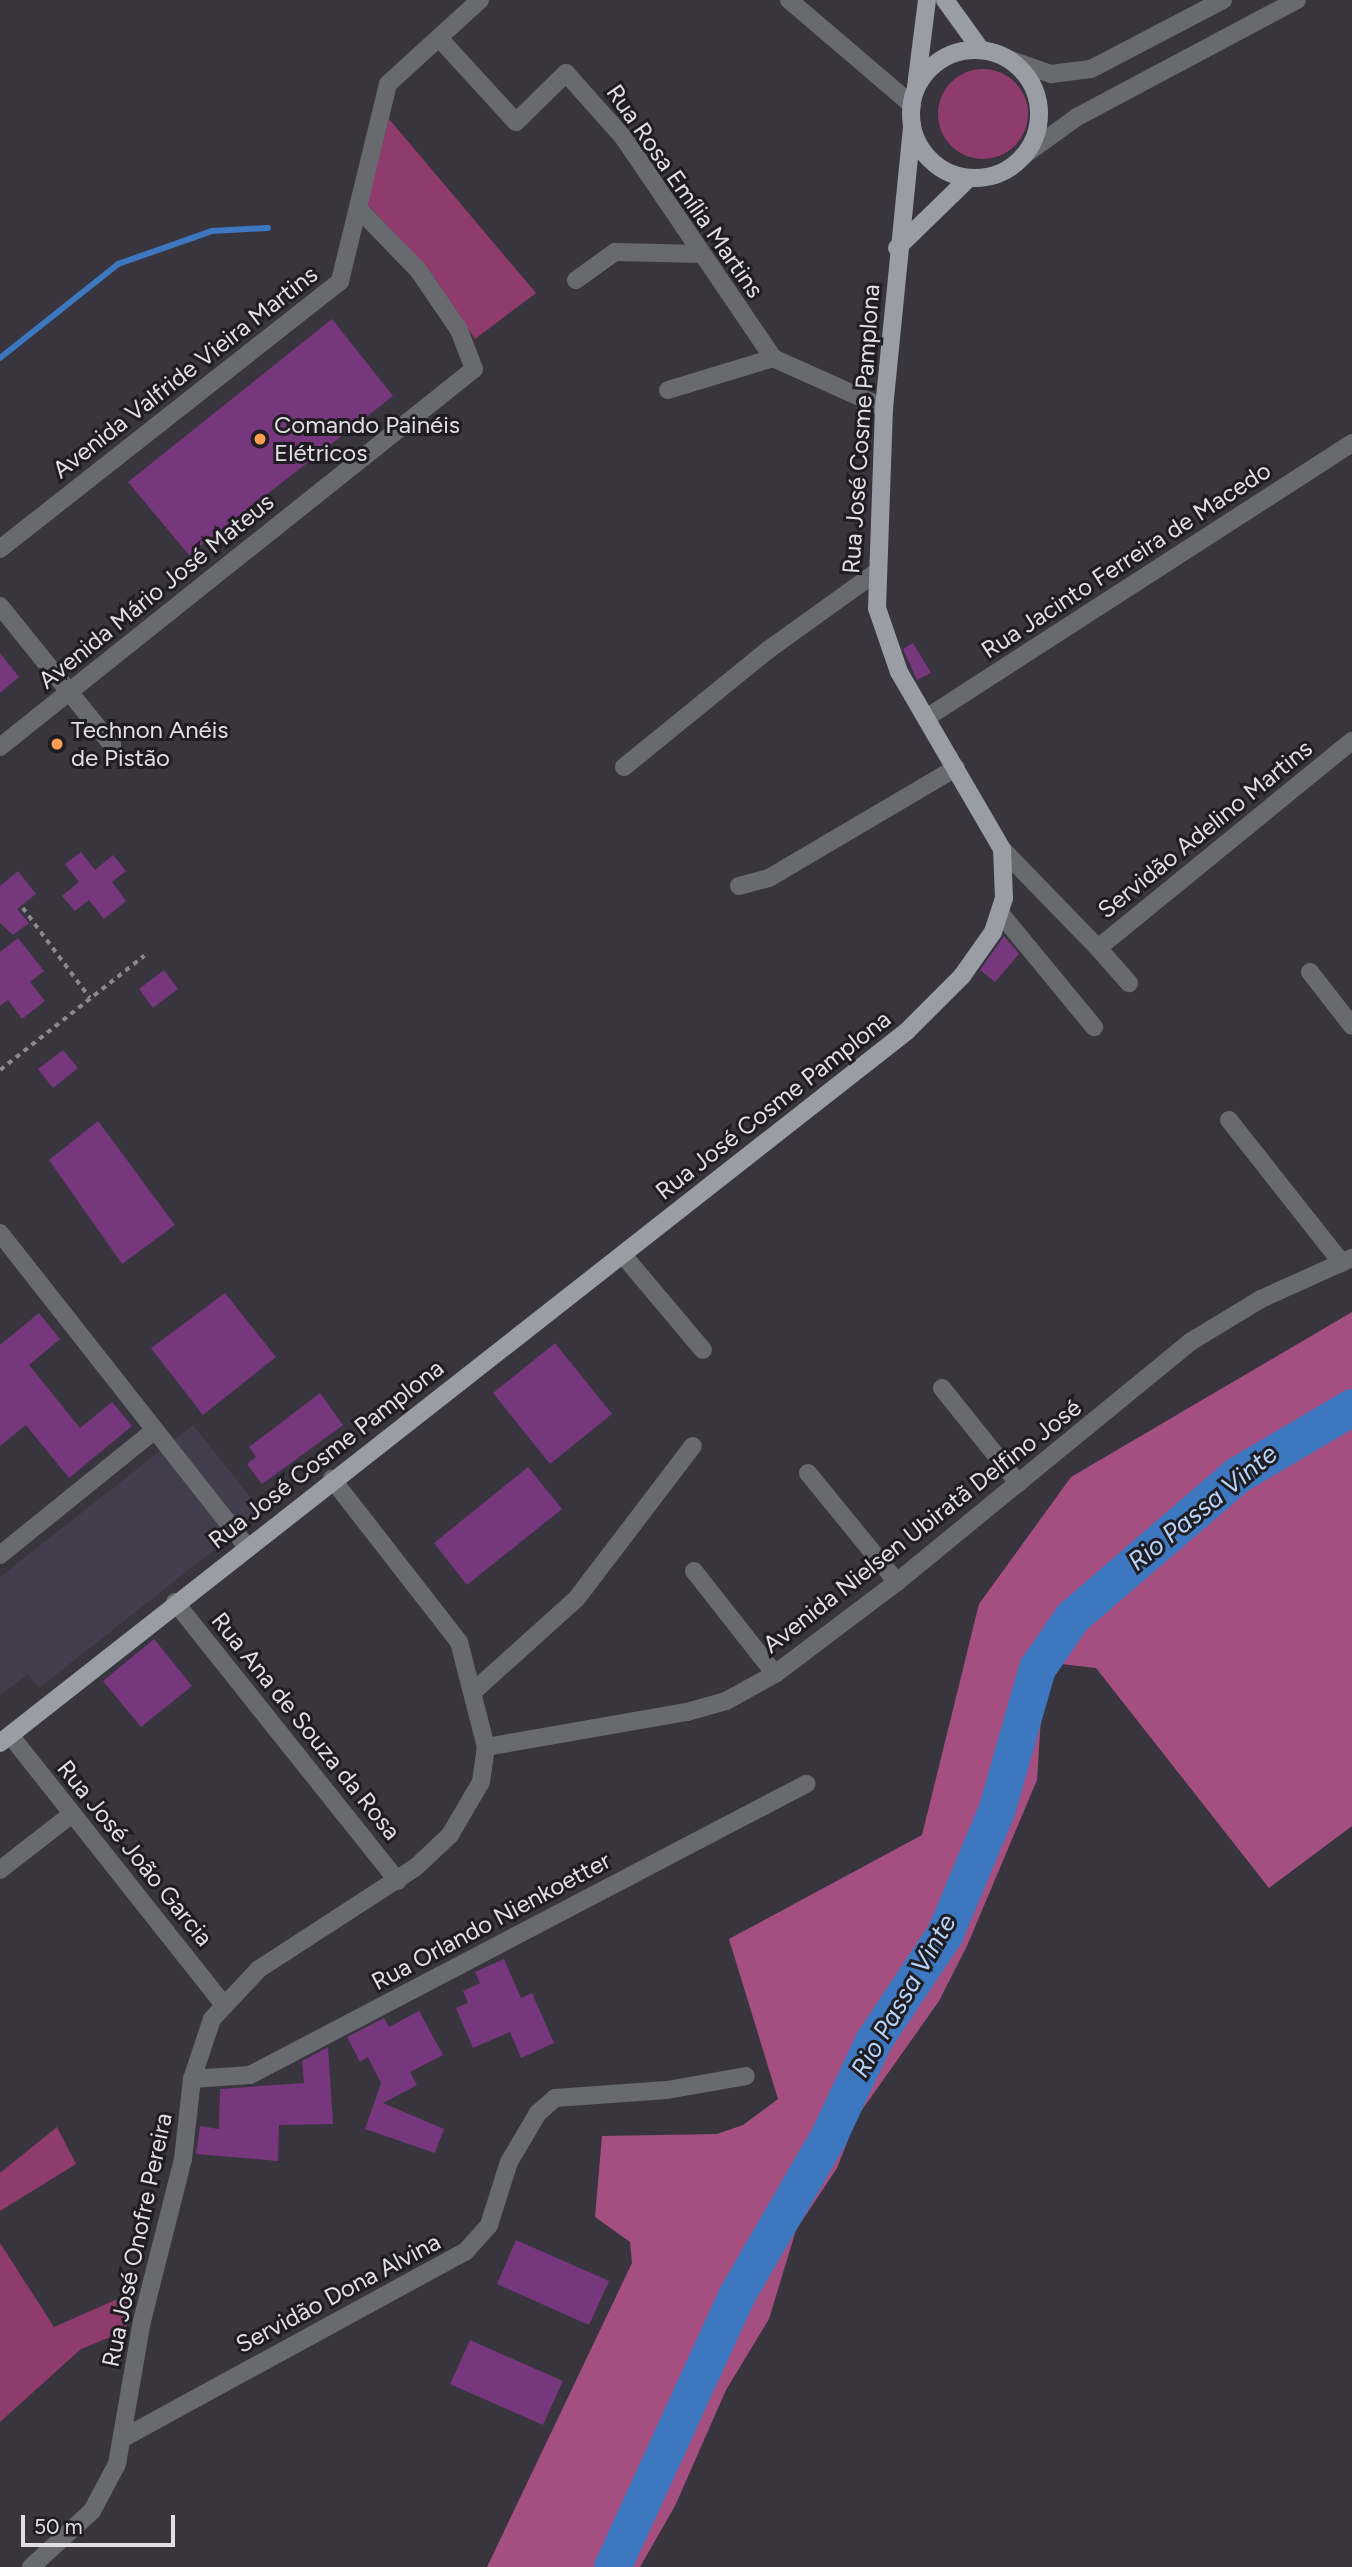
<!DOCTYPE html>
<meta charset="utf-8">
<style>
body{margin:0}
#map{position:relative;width:1352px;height:2567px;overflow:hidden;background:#38353f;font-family:Figtree,sans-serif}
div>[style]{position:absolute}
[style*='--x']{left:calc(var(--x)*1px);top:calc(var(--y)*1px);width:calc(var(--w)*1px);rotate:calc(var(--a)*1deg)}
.built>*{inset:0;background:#433e4d}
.green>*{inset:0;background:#8f3c6c}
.round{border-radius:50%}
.forest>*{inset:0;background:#a54f80}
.stream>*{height:6px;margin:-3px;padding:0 3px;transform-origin:3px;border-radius:3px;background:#3d77bf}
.river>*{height:37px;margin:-18.5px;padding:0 18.5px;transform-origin:18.5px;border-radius:18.5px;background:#3d77bf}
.building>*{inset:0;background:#76377c}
.path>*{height:3.5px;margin-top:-1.75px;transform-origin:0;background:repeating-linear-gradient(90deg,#8b8890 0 5px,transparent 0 10px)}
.minor>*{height:18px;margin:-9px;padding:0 9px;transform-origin:9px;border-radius:9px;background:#696a6f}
.major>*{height:18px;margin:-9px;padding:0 9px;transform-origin:9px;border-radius:9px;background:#9a9ca6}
.major>.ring{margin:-9px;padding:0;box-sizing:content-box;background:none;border:18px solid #9a9ca6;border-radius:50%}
.dots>*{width:19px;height:19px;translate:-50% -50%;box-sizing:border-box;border:4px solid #1f1d22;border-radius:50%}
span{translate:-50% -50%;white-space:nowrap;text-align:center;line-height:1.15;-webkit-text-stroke:6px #1f1d22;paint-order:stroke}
.street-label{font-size:24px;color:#e1dfe5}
.poi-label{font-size:24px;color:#e1dfe5}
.left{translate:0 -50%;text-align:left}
.water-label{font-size:26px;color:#b6d4fa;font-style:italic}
.scale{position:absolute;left:21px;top:2515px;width:154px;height:32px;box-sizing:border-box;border:4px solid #e1dfe5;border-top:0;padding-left:9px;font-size:21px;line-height:24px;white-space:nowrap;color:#e1dfe5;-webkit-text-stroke:5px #1f1d22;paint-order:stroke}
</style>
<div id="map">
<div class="built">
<div style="clip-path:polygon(193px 1425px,262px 1512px,39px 1688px,28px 1674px,0 1695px,0 1577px)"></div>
</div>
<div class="green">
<div class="round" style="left:938px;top:69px;width:90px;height:90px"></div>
<div style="clip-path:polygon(389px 119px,536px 293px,475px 339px,429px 270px,367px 204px)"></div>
<div style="clip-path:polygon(57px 2127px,76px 2164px,0 2211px,0 2173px)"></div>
<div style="clip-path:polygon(0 2243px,54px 2327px,129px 2294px,130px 2307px,123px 2344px,108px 2338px,81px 2349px,0 2422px)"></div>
</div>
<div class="forest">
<div style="clip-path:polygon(1352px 1312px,1352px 1826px,1269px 1888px,1096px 1668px,1061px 1664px,1043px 1685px,1037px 1780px,967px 1946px,939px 2001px,857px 2117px,837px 2168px,796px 2230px,769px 2319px,726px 2390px,675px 2506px,640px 2567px,487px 2567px,632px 2263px,630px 2242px,595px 2217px,602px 2136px,717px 2134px,743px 2125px,778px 2099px,729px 1939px,922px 1835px,979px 1604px,1071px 1477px)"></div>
</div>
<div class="stream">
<div style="--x:0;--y:358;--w:151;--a:-38.5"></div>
<div style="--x:118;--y:264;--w:100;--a:-19.3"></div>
<div style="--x:212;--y:231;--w:56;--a:-3.1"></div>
</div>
<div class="river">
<div style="--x:612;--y:2567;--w:300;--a:-65.4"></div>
<div style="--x:737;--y:2294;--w:184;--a:-59.9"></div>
<div style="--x:829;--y:2135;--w:104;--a:-64.9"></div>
<div style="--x:873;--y:2041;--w:130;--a:-56.3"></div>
<div style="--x:945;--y:1933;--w:135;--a:-67.4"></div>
<div style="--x:997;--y:1808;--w:146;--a:-74.1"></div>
<div style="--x:1037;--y:1668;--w:62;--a:-55.5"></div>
<div style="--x:1072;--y:1617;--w:218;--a:-40.7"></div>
<div style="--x:1237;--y:1475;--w:134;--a:-30.6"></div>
</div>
<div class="building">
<div style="clip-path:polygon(332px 319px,393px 396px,189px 555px,128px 482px)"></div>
<div style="clip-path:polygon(913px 643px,931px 673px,917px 680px,903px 649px)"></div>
<div style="clip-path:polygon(0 653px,19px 677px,0 693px)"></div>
<div style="clip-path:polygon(81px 852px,95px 870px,113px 855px,126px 871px,112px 882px,126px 901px,104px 919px,89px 900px,75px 911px,62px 896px,79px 882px,65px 864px)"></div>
<div style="clip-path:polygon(18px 871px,36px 894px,17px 909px,29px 923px,13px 935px,0 923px,0 886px)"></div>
<div style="clip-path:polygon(1004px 936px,1019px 954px,995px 982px,980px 970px)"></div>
<div style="clip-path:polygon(18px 938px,44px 971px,30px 982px,45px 1001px,22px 1019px,8px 1000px,0 1006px,0 952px)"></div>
<div style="clip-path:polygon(164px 970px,178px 989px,153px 1008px,139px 989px)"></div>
<div style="clip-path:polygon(63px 1050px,78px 1068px,53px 1088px,38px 1069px)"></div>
<div style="clip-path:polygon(98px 1121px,175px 1225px,122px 1264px,49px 1160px)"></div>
<div style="clip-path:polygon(225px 1293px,276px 1357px,203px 1415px,151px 1348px)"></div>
<div style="clip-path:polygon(39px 1313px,60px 1339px,29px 1365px,80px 1428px,112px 1402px,132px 1426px,69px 1478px,26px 1425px,0 1446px,0 1345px)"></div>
<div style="clip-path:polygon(555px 1343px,612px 1414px,550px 1464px,493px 1393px)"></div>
<div style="clip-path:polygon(320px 1393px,343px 1425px,262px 1484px,247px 1464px,256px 1457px,249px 1447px)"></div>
<div style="clip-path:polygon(528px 1467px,562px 1509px,467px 1585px,434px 1543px)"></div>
<div style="clip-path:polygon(154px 1639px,192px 1686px,141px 1727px,103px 1681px)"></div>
<div style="clip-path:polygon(504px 1959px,521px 1998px,532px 1993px,554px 2043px,521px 2058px,510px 2032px,473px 2048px,456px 2008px,468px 2003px,463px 1991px,480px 1983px,475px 1972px)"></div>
<div style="clip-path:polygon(419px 2011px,443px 2055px,410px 2072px,417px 2085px,383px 2103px,444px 2129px,435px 2153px,365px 2129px,381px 2083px,368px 2057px,360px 2062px,347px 2037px,384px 2018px,389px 2027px)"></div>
<div style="clip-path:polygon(328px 2047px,333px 2124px,279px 2125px,278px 2161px,196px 2154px,200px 2126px,219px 2129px,220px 2089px,304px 2083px,302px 2061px)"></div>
<div style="clip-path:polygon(516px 2240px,609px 2281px,589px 2325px,497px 2284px)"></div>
<div style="clip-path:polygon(470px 2340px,563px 2381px,543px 2425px,450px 2384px)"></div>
</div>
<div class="path">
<div style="--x:23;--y:908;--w:112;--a:53.3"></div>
<div style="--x:0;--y:1070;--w:184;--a:-38.4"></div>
</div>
<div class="minor">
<div style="--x:789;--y:0;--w:162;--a:40.5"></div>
<div style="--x:439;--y:38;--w:114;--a:47.5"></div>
<div style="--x:516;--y:122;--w:70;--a:-44.4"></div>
<div style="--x:566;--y:73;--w:86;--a:48.3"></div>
<div style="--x:623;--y:137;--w:267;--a:55.8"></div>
<div style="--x:773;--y:358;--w:122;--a:24.2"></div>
<div style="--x:1008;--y:59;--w:46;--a:19.2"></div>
<div style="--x:1051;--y:74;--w:40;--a:-7.1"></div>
<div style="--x:1091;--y:69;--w:149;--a:-27.6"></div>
<div style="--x:1023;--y:156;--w:67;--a:-35.8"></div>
<div style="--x:1077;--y:117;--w:249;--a:-28"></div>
<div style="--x:576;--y:280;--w:48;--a:-35.7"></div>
<div style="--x:615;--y:252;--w:87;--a:1.3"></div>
<div style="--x:668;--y:390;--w:110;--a:-16.9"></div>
<div style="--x:0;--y:549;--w:433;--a:-38.2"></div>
<div style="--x:340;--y:281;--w:203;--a:-76.3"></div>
<div style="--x:388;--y:84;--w:125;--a:-42.4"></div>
<div style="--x:0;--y:606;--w:179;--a:51.1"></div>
<div style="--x:926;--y:718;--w:507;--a:-32.84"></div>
<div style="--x:0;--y:747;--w:606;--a:-38.57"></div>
<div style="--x:474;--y:369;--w:42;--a:-111"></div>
<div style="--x:459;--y:330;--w:73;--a:-124.3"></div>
<div style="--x:418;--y:270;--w:86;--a:-134.1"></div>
<div style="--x:624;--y:767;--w:186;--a:-39.1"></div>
<div style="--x:768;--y:650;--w:132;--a:-35.7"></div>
<div style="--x:1002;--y:849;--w:138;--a:45.9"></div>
<div style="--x:1098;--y:948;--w:328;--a:-39.2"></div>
<div style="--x:739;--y:886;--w:31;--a:-15"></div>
<div style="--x:769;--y:878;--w:217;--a:-30.5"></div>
<div style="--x:1000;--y:913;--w:148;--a:50.5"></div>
<div style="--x:1098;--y:948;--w:47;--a:48.5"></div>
<div style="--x:1310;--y:972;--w:68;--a:52.1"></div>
<div style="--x:1229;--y:1120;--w:182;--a:51.7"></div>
<div style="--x:0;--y:1233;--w:398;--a:51.8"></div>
<div style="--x:623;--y:1255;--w:124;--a:49.9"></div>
<div style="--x:942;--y:1388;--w:122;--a:51.3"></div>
<div style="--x:808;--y:1473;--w:141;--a:50.8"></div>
<div style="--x:0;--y:1555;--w:199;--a:-38.9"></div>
<div style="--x:694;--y:1571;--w:131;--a:51.8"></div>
<div style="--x:175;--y:1602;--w:357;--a:51.4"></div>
<div style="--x:475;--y:1690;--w:137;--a:-42"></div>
<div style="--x:577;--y:1598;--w:191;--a:-52.7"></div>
<div style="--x:10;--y:1735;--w:341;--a:51.6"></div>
<div style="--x:486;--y:1747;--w:204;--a:-9.9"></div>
<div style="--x:687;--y:1712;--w:41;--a:-15.8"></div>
<div style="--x:726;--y:1701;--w:56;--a:-28.9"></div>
<div style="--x:775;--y:1674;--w:153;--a:-37"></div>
<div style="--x:897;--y:1582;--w:379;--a:-39.3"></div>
<div style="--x:1190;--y:1342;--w:83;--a:-31.2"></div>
<div style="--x:1261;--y:1299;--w:100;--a:-24.3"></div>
<div style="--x:0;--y:1870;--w:91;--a:-37.9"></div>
<div style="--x:192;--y:2079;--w:58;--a:-3.9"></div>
<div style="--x:250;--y:2075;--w:628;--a:-27.63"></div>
<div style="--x:125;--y:2437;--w:387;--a:-28.6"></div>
<div style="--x:465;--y:2252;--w:36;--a:-48"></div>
<div style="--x:489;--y:2225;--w:66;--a:-72.4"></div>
<div style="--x:509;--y:2162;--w:57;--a:-59.4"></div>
<div style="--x:538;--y:2113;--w:23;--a:-41"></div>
<div style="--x:555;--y:2098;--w:112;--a:-4.1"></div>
<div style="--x:667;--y:2090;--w:80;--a:-10"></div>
<div style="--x:31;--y:2567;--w:83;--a:-42.6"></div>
<div style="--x:92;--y:2511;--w:53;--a:-62"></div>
<div style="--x:117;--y:2464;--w:145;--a:-80.1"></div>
<div style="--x:142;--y:2321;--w:167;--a:-75.8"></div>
<div style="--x:183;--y:2159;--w:81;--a:-83.6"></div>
<div style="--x:192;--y:2079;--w:63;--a:-71.6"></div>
<div style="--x:212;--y:2019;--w:69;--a:-46.8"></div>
<div style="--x:259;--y:1969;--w:187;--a:-33"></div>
<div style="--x:416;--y:1867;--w:47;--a:-43.3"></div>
<div style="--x:450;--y:1835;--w:61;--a:-59.7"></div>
<div style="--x:481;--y:1782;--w:35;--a:-82"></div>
<div style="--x:486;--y:1747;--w:108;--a:-104.4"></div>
<div style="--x:459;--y:1642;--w:207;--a:-127.9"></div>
</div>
<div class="major">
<div style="--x:945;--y:0;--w:62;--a:54.2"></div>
<div class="ring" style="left:911px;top:50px;width:110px;height:110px"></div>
<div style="--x:916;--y:87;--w:88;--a:-82.8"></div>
<div style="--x:897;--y:248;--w:100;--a:-44.2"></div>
<div style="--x:0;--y:1743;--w:1153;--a:-38.13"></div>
<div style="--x:907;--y:1031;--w:78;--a:-45"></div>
<div style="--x:962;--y:976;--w:54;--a:-54.8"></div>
<div style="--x:993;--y:932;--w:36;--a:-72"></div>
<div style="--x:1004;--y:898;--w:49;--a:-92.3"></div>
<div style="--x:1002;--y:849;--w:205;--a:-120.2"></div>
<div style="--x:899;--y:672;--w:68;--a:-109"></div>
<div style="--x:877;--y:608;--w:200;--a:-88"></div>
<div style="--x:884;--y:408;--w:284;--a:-84.3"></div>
</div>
<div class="dots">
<div style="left:260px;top:439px;background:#fc9d54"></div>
<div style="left:57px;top:744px;background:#fc9d54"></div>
</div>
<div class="street-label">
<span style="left:685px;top:191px;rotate:55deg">Rua Rosa Emília Martins</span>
<span style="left:185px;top:372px;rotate:-38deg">Avenida Valfride Vieira Martins</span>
<span style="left:861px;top:429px;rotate:-86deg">Rua José Cosme Pamplona</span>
<span style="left:1126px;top:560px;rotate:-33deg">Rua Jacinto Ferreira de Macedo</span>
<span style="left:156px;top:591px;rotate:-39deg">Avenida Mário José Mateus</span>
<span style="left:1205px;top:829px;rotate:-39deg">Servidão Adelino Martins</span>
<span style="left:773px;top:1105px;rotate:-38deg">Rua José Cosme Pamplona</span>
<span style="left:326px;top:1454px;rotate:-38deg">Rua José Cosme Pamplona</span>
<span style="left:922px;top:1526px;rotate:-38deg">Avenida Nielsen Ubiratã Delfino José</span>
<span style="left:306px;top:1726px;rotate:51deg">Rua Ana de Souza da Rosa</span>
<span style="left:135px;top:1853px;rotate:51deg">Rua José João Garcia</span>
<span style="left:491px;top:1921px;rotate:-28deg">Rua Orlando Nienkoetter</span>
<span style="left:137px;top:2240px;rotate:-78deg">Rua José Onofre Pereira</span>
<span style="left:338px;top:2293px;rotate:-28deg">Servidão Dona Alvina</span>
</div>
<div class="poi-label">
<span class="left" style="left:274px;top:439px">Comando Painéis<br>Elétricos</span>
<span class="left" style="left:71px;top:744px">Technon Anéis<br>de Pistão</span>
</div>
<div class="water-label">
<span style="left:1203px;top:1508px;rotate:-39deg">Rio Passa Vinte</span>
<span style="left:904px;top:1996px;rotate:-60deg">Rio Passa Vinte</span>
</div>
<div class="scale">50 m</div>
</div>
